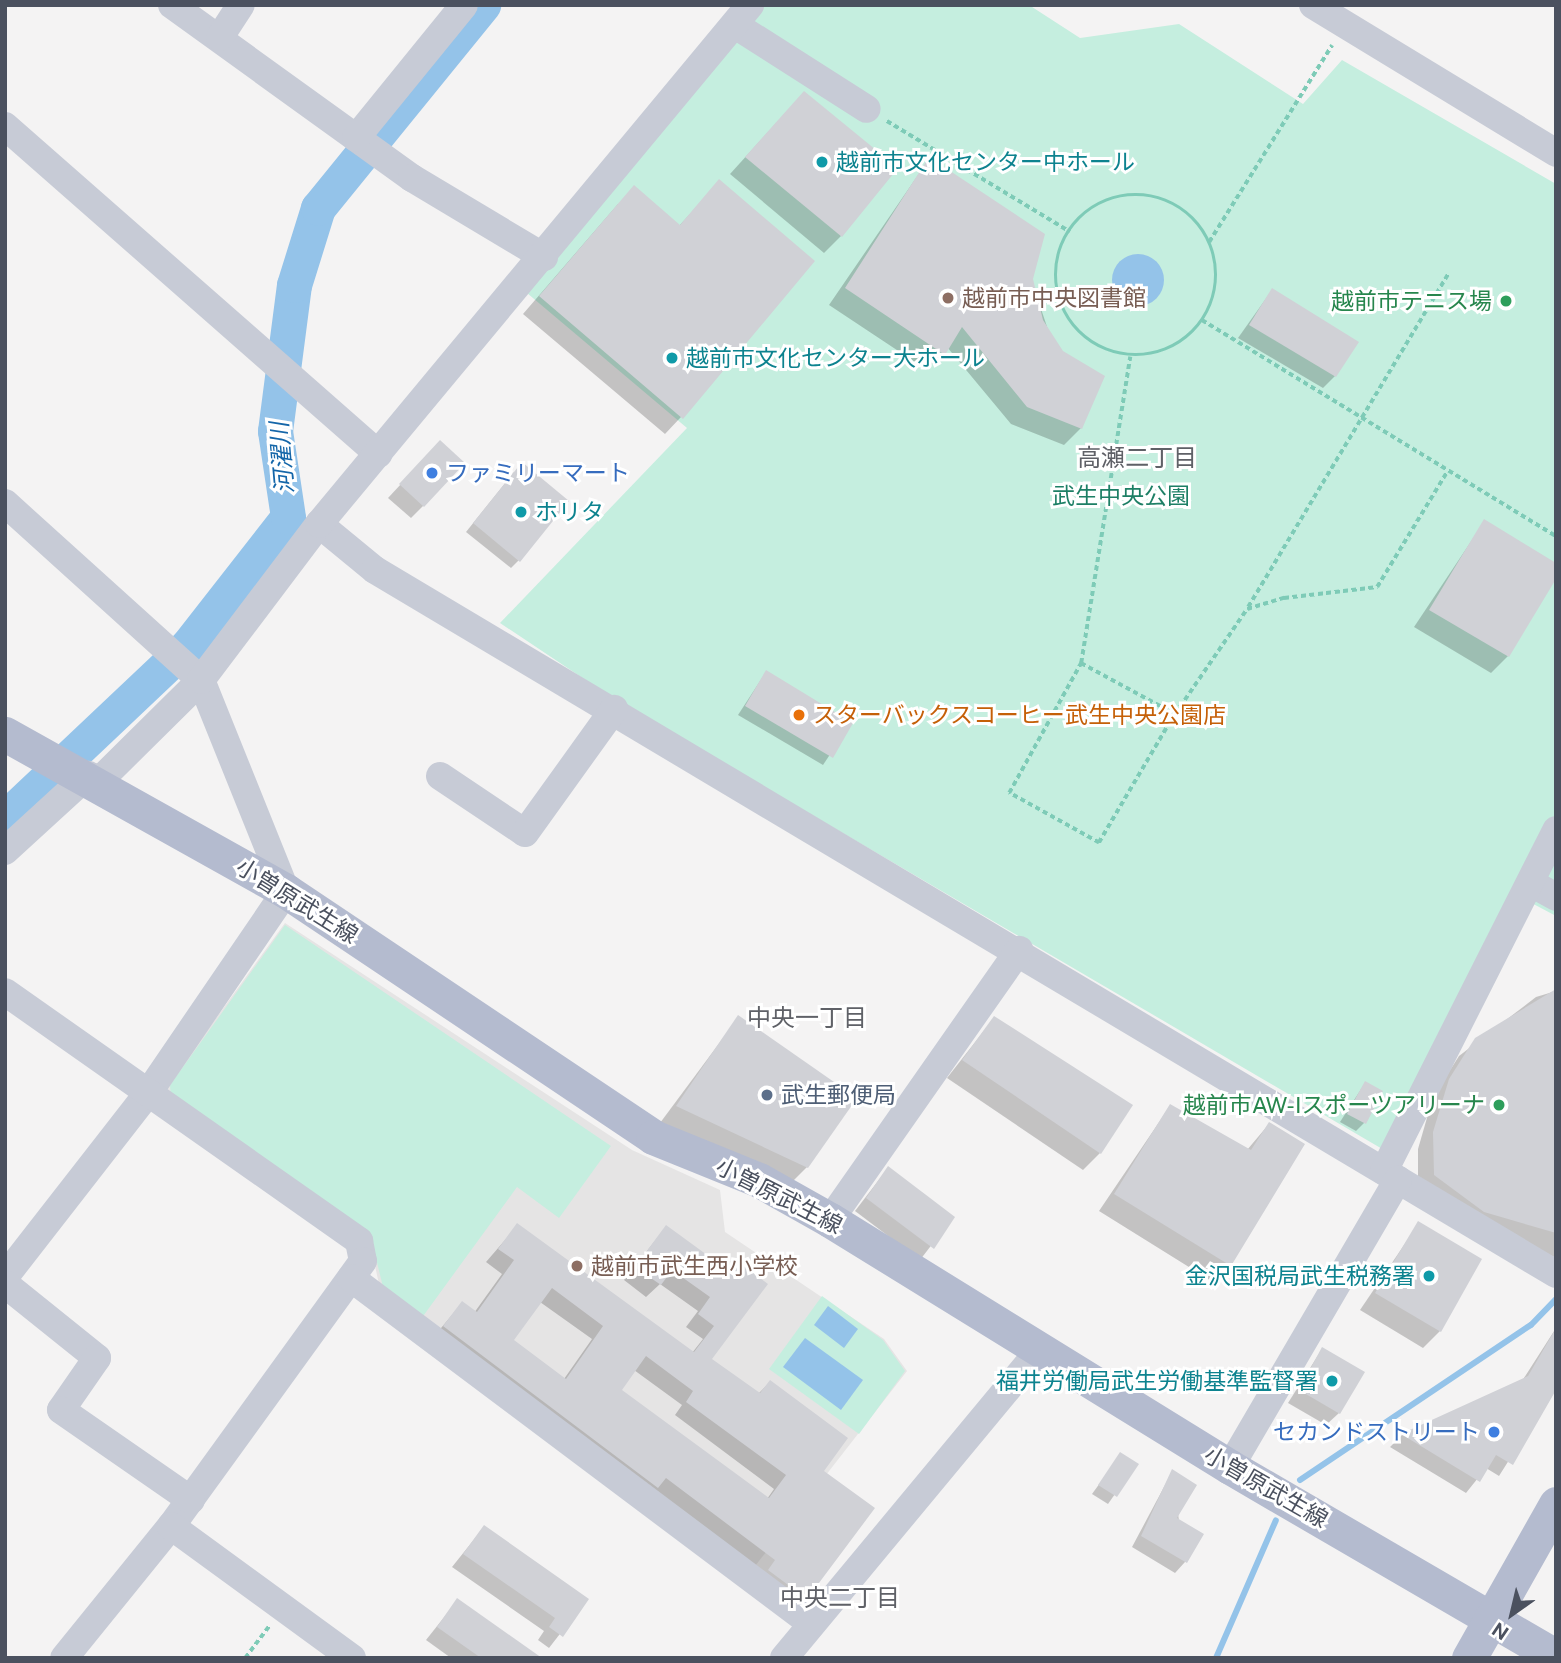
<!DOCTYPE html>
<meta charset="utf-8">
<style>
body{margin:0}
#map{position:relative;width:1561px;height:1663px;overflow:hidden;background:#f4f3f3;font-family:"Public Sans","Noto Sans JP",sans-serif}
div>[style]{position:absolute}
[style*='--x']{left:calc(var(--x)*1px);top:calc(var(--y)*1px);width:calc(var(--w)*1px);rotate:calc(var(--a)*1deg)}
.education>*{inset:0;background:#e5e4e4}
.green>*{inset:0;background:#c5eedf}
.water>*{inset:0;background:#94c3e9}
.round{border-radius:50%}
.shadow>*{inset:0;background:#0003}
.stream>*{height:6px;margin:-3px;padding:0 3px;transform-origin:3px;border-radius:3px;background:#94c3e9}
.river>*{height:35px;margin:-17.5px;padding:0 17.5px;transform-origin:17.5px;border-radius:17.5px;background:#94c3e9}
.building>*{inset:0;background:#d0d1d6}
.path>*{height:3.5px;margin-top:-1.75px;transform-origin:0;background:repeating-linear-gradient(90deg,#7ecbb7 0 5px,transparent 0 8.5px)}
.path>.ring{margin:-1.75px;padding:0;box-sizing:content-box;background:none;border:3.5px solid #7ecbb7;border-radius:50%}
.minor>*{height:28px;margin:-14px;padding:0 14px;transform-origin:14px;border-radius:14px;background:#c7cbd6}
.major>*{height:35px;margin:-17.5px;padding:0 17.5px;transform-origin:17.5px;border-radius:17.5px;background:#b4bbcf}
.dots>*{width:19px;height:19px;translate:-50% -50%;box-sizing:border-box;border:4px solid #fff;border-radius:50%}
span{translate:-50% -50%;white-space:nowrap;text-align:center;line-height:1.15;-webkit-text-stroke:6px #fff;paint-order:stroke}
.culture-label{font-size:23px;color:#0d838f}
.left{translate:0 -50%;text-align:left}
.right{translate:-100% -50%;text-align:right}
.education-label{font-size:23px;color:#785e54}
.leisure-label{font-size:23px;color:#27864d}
.shop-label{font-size:23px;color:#366cbe}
.park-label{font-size:23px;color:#1d7f65}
.food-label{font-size:23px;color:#c56008}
.street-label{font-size:23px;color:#4b515f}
.service-label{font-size:23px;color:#4e5e75}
.water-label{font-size:24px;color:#1466a9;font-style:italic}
.neighbourhood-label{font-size:24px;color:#5f6167}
.frame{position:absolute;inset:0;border:7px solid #4b515f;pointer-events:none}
.north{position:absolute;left:1477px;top:1579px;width:70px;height:70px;-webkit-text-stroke:5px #fff;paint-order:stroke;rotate:214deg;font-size:19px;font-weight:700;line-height:28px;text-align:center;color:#4b515f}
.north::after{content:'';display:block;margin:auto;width:24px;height:32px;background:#4b515f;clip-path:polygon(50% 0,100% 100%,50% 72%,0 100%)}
</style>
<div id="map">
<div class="education">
<div style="clip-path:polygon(285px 923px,632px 1150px,720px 1190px,725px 1232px,884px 1339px,907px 1371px,752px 1570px,381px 1293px,369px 1239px,169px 1099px,167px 1086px)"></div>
</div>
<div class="green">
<div style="clip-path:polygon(760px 5px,1029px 5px,1080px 38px,1179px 24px,1303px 104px,1342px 60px,1556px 184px,1556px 916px,1511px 892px,1384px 1150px,614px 699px,500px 623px,687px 428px,527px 293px)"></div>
<div style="clip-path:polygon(285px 925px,611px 1146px,559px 1218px,517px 1187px,421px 1319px,384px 1291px,371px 1238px,171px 1098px,170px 1085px)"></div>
<div style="clip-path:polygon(822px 1296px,883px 1340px,905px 1371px,859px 1434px,769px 1369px)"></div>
</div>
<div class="water">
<div class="round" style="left:1112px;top:254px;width:52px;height:52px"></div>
<div style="clip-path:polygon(828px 1306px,858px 1329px,844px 1348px,814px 1325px)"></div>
<div style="clip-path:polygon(805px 1338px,863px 1380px,841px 1410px,783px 1367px)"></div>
</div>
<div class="shadow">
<div style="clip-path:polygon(788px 110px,841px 236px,824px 253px,730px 174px)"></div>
<div style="clip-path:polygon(929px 159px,1031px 279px,1081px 428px,1064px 445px,1011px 424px,947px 347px,927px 370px,829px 305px)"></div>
<div style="clip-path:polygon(719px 182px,681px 417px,665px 434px,523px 314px,618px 204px,679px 226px)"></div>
<div style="clip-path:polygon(1272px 290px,1335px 376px,1323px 388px,1238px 338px)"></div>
<div style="clip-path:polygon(428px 455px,423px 506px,411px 518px,388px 498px)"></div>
<div style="clip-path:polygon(514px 472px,519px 560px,511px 568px,466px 532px)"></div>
<div style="clip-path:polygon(1484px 522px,1508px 656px,1491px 673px,1414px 627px)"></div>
<div style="clip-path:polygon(766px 672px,851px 723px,823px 765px,738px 715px)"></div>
<div style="clip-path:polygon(1556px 991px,1556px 1258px,1418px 1192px,1418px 1149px,1433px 1097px,1459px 1056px,1536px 997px)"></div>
<div style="clip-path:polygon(738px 1018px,807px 1167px,790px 1184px,660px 1123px)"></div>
<div style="clip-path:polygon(994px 1018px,1100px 1153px,1083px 1170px,947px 1078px)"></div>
<div style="clip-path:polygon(1365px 1083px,1364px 1123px,1356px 1131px,1340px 1122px)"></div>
<div style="clip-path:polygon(1170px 1106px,1247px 1150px,1269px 1124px,1302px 1144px,1229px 1265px,1213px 1282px,1099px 1211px)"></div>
<div style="clip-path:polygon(888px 1168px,953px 1217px,920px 1260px,855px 1211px)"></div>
<div style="clip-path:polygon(1419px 1223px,1440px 1331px,1423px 1348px,1360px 1310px)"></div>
<div style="clip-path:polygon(evenodd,517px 1226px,692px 1353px,703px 1339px,686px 1327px,698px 1311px,660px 1284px,646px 1297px,624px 1280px,666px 1227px,728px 1272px,710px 1359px,758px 1394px,770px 1382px,822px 1471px,872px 1508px,793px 1611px,431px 1340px,462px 1303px,474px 1313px,502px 1274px,486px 1262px,517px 1226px,540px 1302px,592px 1339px,564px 1379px,512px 1341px,540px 1302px,517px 1226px,634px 1370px,682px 1405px,675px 1415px,774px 1489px,767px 1499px,619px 1391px,634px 1370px)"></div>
<div style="clip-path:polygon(1556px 1328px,1556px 1386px,1499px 1476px,1486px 1468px,1466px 1493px,1390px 1447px,1402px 1435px,1522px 1381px)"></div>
<div style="clip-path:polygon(1322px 1349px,1339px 1413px,1326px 1425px,1288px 1403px)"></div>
<div style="clip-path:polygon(1121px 1454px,1136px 1464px,1108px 1504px,1092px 1494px)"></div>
<div style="clip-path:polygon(1172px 1472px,1185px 1562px,1175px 1573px,1132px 1547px)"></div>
<div style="clip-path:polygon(484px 1527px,587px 1599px,549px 1648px,538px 1640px,544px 1631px,452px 1567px)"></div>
<div style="clip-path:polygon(457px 1601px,523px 1658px,451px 1658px,426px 1640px)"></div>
</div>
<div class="stream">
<div style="--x:1300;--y:1480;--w:278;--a:-33.9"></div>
<div style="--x:1531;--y:1325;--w:36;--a:-46"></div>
<div style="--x:1216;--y:1658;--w:150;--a:-66.5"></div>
</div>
<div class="river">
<div style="--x:5;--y:818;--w:252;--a:-43.4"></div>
<div style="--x:188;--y:645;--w:162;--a:-52"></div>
<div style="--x:288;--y:517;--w:87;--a:-98.6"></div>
<div style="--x:275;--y:431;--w:147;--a:-82.6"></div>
<div style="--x:294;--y:285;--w:81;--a:-72.7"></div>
<div style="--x:318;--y:208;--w:262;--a:-50.9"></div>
</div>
<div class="building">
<div style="clip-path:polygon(804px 91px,898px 168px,842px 237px,745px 157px)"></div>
<div style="clip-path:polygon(929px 157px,1045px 234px,1033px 279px,1043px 320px,1063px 351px,1105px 376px,1082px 429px,1027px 407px,962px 327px,945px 355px,845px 288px)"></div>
<div style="clip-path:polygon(719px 179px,815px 261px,683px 419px,539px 296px,634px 185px,680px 225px)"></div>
<div style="clip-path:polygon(1272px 288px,1359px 342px,1336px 377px,1249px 325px)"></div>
<div style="clip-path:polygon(440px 440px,465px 463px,424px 507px,399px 484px)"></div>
<div style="clip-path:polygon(522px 462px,569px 501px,520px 562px,473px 523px)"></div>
<div style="clip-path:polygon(1484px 519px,1556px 563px,1556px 579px,1509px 657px,1429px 610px)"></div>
<div style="clip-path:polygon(766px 670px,853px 723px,833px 758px,745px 706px)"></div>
<div style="clip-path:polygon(1556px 989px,1556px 1233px,1484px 1212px,1434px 1175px,1433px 1132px,1449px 1079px,1475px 1038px)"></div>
<div style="clip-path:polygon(738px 1015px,857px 1098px,808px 1168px,676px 1106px)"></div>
<div style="clip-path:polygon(994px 1016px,1133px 1105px,1101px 1154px,962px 1060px)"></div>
<div style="clip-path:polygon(1365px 1081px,1383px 1091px,1366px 1124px,1347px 1114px)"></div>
<div style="clip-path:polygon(1170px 1104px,1251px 1150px,1269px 1122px,1305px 1144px,1231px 1266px,1114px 1194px)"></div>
<div style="clip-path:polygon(888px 1166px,955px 1217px,934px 1249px,866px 1198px)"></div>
<div style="clip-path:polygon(1418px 1221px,1482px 1259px,1441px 1332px,1375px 1293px)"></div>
<div style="clip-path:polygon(evenodd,517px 1223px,694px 1352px,714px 1326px,698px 1314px,710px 1297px,672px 1270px,661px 1285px,635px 1267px,666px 1225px,729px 1271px,737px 1261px,768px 1284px,712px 1359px,760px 1393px,770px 1380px,848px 1438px,824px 1471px,875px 1508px,807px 1599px,768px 1570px,775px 1560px,666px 1478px,658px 1488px,443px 1326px,462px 1301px,477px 1312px,514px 1260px,498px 1249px,517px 1223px,552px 1288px,603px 1326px,566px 1379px,514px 1340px,552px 1288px,517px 1223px,646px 1356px,693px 1391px,686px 1402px,786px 1475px,769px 1498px,622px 1390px,646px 1356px)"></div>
<div style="clip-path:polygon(1556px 1328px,1556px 1390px,1513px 1465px,1496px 1455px,1480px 1482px,1401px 1434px,1528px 1376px)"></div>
<div style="clip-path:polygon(1322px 1347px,1365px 1372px,1340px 1414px,1299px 1390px)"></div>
<div style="clip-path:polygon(1120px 1452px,1139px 1464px,1117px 1497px,1098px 1485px)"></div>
<div style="clip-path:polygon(1172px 1469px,1197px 1485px,1177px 1518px,1204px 1534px,1187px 1563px,1141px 1536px)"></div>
<div style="clip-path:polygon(484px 1525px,589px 1599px,563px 1637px,549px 1627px,555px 1618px,463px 1554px)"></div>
<div style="clip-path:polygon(457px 1598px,542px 1658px,481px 1658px,437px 1627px)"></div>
</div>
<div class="path">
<div style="--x:887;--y:121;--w:214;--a:31.2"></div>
<div class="ring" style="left:1056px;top:195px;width:156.5px;height:156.5px"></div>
<div style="--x:1209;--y:242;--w:232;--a:-58"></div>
<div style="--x:1202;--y:320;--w:415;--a:31.4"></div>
<div style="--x:1248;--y:607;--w:390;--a:-59"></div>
<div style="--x:1081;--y:663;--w:107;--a:28.5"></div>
<div style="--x:1175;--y:714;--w:150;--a:120.5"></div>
<div style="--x:1099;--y:843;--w:103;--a:-150.9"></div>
<div style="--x:1009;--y:793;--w:149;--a:-61"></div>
<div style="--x:1081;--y:663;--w:310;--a:-80.9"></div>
<div style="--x:1175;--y:714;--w:127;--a:-55.6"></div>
<div style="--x:1247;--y:609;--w:39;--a:-17"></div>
<div style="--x:1284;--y:598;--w:94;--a:-6.7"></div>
<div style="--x:1377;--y:587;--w:135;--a:-58.7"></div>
<div style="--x:245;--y:1658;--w:40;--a:-53"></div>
</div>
<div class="minor">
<div style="--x:172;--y:5;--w:296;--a:35.8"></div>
<div style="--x:412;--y:178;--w:154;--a:30.9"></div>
<div style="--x:1313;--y:5;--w:285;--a:31.3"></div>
<div style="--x:735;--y:25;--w:156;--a:32.5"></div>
<div style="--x:220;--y:37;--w:38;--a:-57"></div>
<div style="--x:5;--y:126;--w:497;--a:41.3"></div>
<div style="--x:356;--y:138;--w:171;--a:-50.9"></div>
<div style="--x:5;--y:503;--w:264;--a:42.1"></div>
<div style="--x:201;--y:680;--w:227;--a:68.1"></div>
<div style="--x:286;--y:891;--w:245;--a:124.3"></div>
<div style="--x:148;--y:1093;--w:233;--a:127.9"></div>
<div style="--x:319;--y:524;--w:72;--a:39.4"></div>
<div style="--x:375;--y:570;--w:1375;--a:30.8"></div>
<div style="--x:440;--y:776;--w:102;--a:33.8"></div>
<div style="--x:525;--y:833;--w:153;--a:-54.3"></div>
<div style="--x:98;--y:782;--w:145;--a:-44.7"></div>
<div style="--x:201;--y:680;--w:196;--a:-52.9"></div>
<div style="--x:319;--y:524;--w:675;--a:-50.29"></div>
<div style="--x:5;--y:851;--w:113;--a:-42.5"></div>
<div style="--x:1531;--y:883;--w:29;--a:29"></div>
<div style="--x:5;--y:992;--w:433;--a:35.1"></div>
<div style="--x:359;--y:1241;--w:20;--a:79"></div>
<div style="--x:363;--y:1261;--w:327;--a:125.9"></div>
<div style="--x:171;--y:1526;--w:170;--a:129"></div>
<div style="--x:1384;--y:1171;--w:382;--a:-63.2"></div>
<div style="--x:830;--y:1220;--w:330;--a:-55"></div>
<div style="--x:351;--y:1278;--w:576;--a:36.89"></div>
<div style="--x:5;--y:1284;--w:118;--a:38.8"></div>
<div style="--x:97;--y:1358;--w:63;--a:124.7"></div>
<div style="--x:61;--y:1410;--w:158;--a:34.7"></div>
<div style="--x:1230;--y:1467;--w:333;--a:-59.7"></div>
<div style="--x:171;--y:1526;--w:224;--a:36.1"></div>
<div style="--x:784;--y:1658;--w:400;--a:-50.3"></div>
</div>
<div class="major">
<div style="--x:5;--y:734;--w:322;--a:29.2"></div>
<div style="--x:286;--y:891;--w:442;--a:33.8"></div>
<div style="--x:653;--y:1137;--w:114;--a:22.1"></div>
<div style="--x:759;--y:1180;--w:81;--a:29.4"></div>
<div style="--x:830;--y:1220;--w:470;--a:31.7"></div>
<div style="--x:1230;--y:1467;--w:377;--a:30.2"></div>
<div style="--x:1469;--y:1658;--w:177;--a:-60.5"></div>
</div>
<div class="dots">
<div style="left:822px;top:162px;background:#0f9aa8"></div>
<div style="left:948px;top:298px;background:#8d6e63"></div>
<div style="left:1506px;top:301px;background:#2e9e5b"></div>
<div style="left:672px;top:358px;background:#0f9aa8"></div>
<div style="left:432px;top:473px;background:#3f7fe0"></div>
<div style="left:521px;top:512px;background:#0f9aa8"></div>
<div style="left:799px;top:715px;background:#e8710a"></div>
<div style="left:767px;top:1095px;background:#5c6f8a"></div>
<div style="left:1499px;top:1105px;background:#2e9e5b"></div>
<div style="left:577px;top:1266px;background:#8d6e63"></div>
<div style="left:1429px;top:1276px;background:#0f9aa8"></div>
<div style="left:1332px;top:1381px;background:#0f9aa8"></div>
<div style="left:1494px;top:1432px;background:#3f7fe0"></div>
</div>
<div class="culture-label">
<span class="left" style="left:836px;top:162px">越前市文化センター中ホール</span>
<span class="left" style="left:686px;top:358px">越前市文化センター大ホール</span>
<span class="left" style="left:535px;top:512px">ホリタ</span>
<span class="right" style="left:1415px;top:1276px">金沢国税局武生税務署</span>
<span class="right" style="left:1318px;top:1381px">福井労働局武生労働基準監督署</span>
</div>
<div class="education-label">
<span class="left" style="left:962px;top:298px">越前市中央図書館</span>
<span class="left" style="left:591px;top:1266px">越前市武生西小学校</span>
</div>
<div class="leisure-label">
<span class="right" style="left:1492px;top:301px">越前市テニス場</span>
<span class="right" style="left:1485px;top:1105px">越前市AW-Iスポーツアリーナ</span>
</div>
<div class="shop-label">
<span class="left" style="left:446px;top:473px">ファミリーマート</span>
<span class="right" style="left:1480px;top:1432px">セカンドストリート</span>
</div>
<div class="park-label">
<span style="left:1121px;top:496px">武生中央公園</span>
</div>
<div class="food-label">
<span class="left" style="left:813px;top:715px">スターバックスコーヒー武生中央公園店</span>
</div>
<div class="street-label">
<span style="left:297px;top:901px;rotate:32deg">小曽原武生線</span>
<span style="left:779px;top:1196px;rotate:27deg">小曽原武生線</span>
<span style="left:1266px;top:1487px;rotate:30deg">小曽原武生線</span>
</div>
<div class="service-label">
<span class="left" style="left:781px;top:1095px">武生郵便局</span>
</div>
<div class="water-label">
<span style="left:282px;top:458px;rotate:-95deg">河濯川</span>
</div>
<div class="neighbourhood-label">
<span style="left:1137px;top:458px">高瀬二丁目</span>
<span style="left:807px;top:1018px">中央一丁目</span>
<span style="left:840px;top:1598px">中央二丁目</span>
</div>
<div class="frame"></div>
<div class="north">N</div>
</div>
